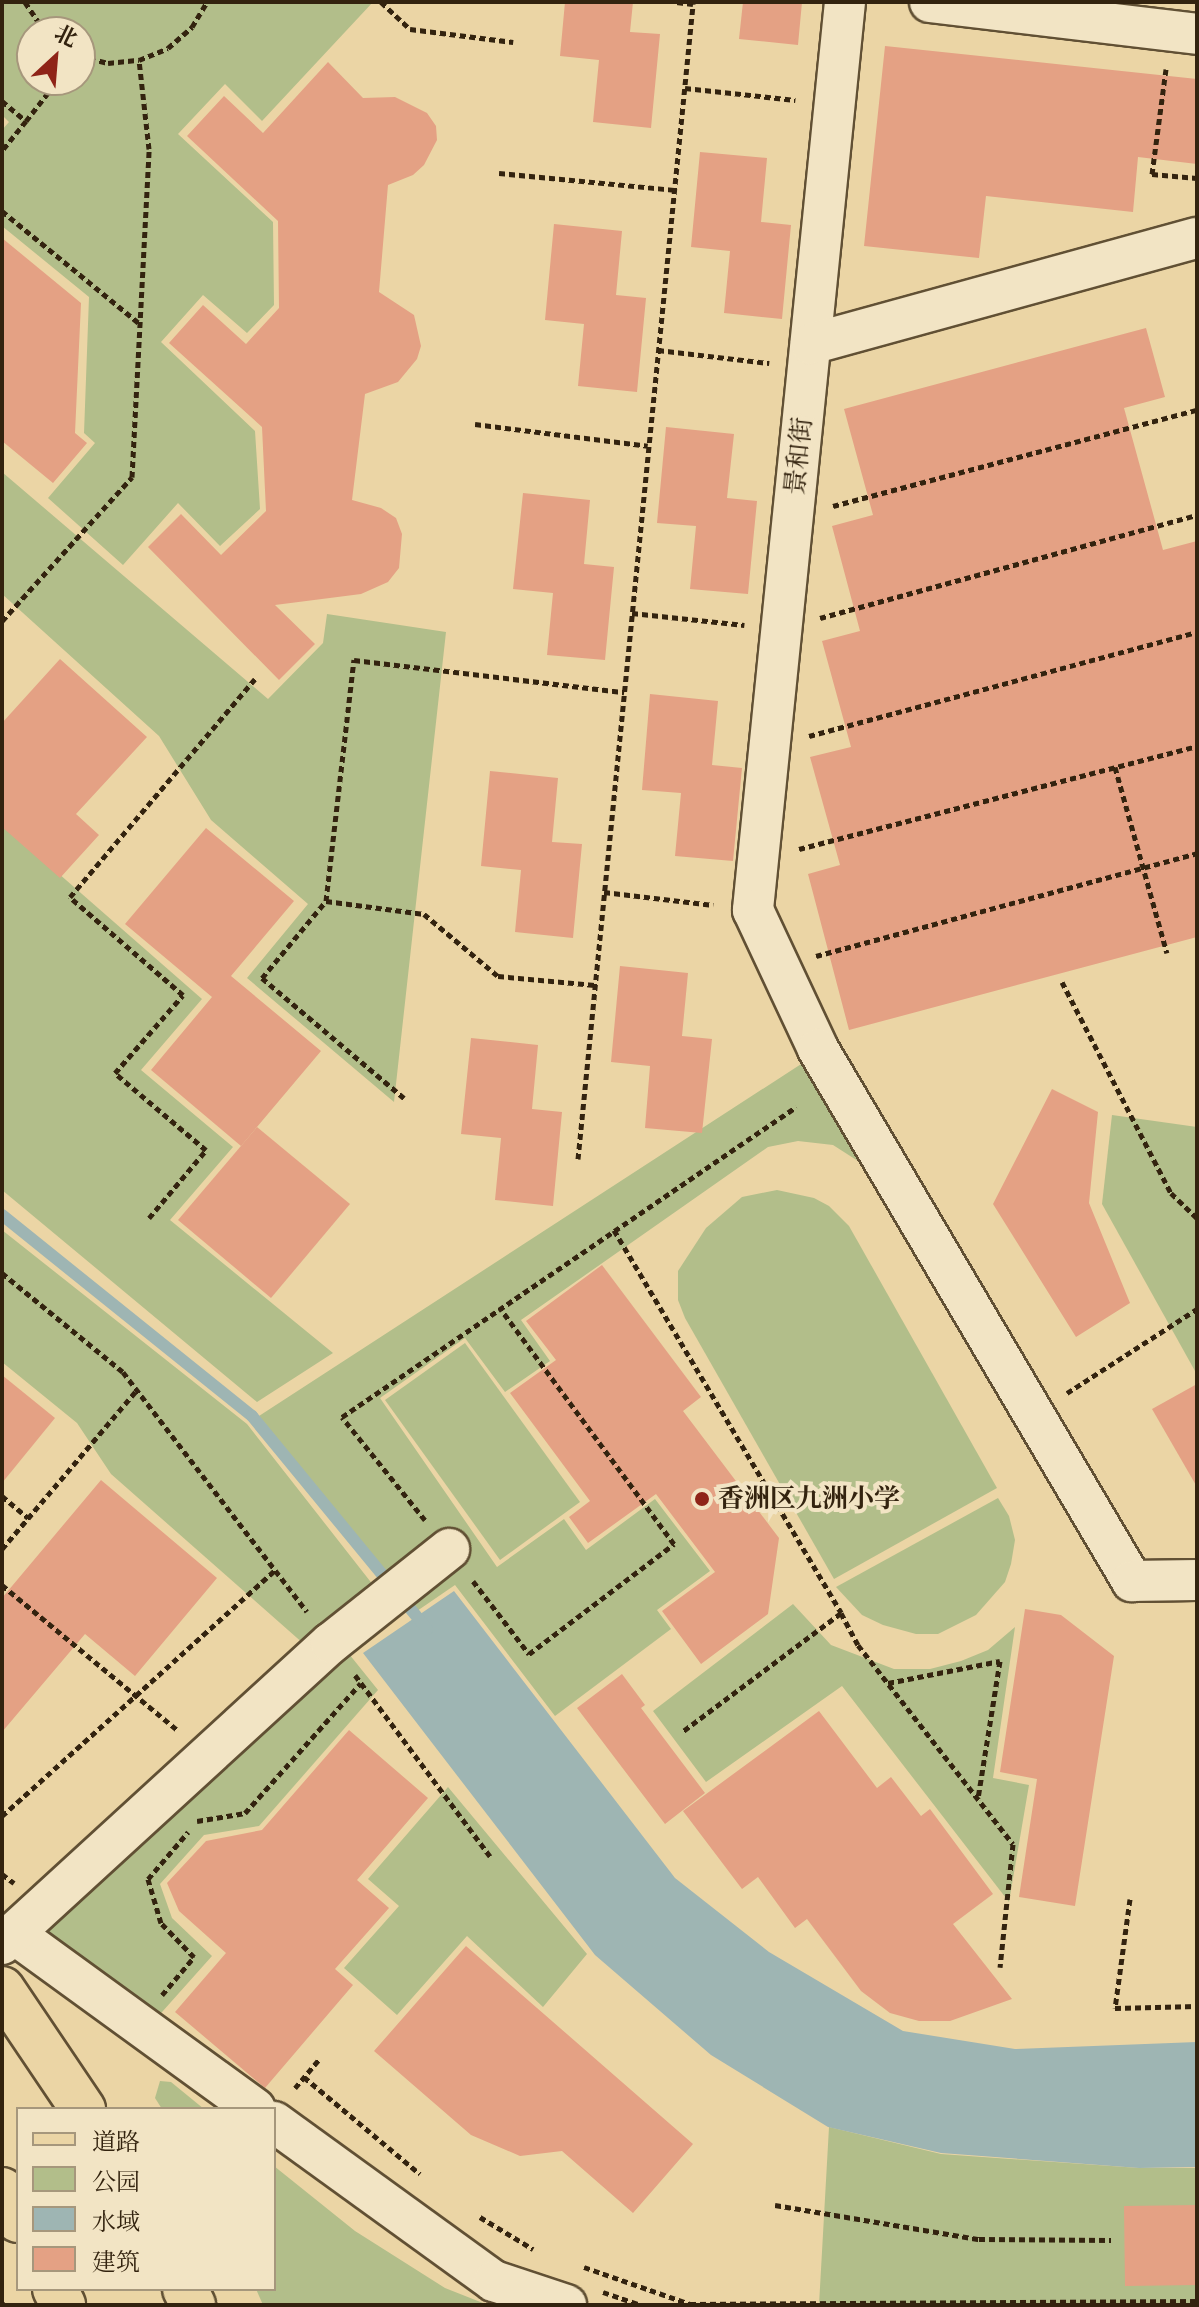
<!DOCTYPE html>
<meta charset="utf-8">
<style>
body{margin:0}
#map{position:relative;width:1199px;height:2307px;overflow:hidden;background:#ebd5a5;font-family:"Libre Caslon Text","Noto Serif SC",serif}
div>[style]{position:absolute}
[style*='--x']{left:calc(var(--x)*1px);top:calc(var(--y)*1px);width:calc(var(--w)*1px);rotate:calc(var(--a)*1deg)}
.green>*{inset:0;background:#b2be8a}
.water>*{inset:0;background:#9eb5b3}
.stream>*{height:12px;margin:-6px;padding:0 6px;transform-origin:6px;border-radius:6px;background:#9eb5b3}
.building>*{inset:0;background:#e4a184}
.path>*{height:5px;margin-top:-2.5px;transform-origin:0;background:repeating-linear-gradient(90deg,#33230f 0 6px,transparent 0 10px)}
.roads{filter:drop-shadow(2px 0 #615034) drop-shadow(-2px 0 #615034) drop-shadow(0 2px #615034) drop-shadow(0 -2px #615034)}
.minor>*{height:40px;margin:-20px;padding:0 20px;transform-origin:20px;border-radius:20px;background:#f2e4c4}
.major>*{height:44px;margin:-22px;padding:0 22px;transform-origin:22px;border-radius:22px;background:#ebd5a5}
.dots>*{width:22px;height:22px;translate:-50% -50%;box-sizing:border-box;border:4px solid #f2e4c4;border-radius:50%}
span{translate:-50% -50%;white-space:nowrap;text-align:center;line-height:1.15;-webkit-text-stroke:8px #f2e4c4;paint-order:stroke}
.street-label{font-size:26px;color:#33230f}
.poi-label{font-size:26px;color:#33230f;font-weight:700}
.left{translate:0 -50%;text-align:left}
.frame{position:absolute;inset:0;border:4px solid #33230f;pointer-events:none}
.legend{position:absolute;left:16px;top:2107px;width:260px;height:184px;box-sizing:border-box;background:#f2e4c4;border:2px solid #a6977c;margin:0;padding:10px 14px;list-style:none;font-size:24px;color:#33230f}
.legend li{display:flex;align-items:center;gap:16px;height:40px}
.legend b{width:40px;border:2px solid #a6977c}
.north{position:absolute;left:16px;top:16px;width:80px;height:80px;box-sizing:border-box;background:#f2e4c4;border:2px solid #a6977c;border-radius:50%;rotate:26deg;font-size:22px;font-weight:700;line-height:32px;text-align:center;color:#33230f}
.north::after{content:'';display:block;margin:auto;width:28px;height:36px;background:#8f2418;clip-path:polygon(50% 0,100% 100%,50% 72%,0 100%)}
</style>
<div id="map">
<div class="green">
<div style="clip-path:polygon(evenodd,2px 2px,373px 2px,262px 121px,225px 84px,178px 134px,273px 222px,274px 305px,247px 333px,203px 295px,161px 342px,255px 431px,260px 509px,220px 546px,178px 503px,123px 565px,48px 498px,95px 443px,84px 433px,89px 297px,2px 226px,2px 130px,9px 122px,2px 115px,2px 2px,80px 32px,80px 80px,32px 80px,32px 32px,80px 32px)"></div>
<div style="clip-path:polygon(2px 472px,268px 699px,323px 643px,327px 614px,446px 632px,394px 1102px,247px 978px,308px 904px,211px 820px,159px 736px,2px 594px)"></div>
<div style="clip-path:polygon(2px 824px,202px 999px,141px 1070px,233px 1147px,170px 1220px,333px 1353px,257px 1402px,2px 1190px)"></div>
<div style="clip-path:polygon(815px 1055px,875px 1155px,858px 1161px,833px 1145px,798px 1141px,768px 1147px,521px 1320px,550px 1361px,505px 1392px,465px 1338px,380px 1398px,497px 1567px,564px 1519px,586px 1550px,655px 1499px,710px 1571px,657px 1610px,671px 1629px,555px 1716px,455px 1585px,417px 1611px,259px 1416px)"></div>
<div style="clip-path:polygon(1112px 1115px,1197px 1127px,1195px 1371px,1102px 1204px)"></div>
<div style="clip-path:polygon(777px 1190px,814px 1198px,829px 1206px,849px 1226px,997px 1488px,834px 1579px,685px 1318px,678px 1300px,678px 1271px,706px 1228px,742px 1197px)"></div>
<div style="clip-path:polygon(2px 1230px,247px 1424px,377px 1590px,305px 1645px,111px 1474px,77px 1423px,2px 1362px)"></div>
<div style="clip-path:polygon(465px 1343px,580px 1502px,500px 1560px,385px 1400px)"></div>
<div style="clip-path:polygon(998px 1498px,1009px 1516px,1015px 1540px,1011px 1564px,1005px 1582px,976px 1615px,938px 1634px,916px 1634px,883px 1625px,862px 1615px,836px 1587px)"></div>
<div style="clip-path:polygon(793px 1604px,831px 1645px,894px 1669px,930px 1669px,961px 1661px,988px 1650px,1015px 1627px,993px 1778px,1029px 1785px,1009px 1902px,842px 1686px,706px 1782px,653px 1711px)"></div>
<div style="clip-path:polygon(345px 1649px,378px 1690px,259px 1826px,204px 1835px,160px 1884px,172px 1918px,212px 1956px,154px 2021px,33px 1931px)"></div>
<div style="clip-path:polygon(448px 1787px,587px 1954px,543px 2007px,467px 1936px,397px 2015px,344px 1968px,399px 1906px,368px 1879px)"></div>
<div style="clip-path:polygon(160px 2081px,171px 2082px,204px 2109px,162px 2109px,155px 2098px)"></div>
<div style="clip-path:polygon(829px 2127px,941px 2154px,1139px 2168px,1197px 2168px,1197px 2305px,819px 2305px)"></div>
<div style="clip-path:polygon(274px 2166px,355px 2231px,445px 2288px,488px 2305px,263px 2305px,256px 2289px,274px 2289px)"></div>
</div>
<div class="water">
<div style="clip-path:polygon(454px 1591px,675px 1878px,769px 1952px,903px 2031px,1015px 2049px,1197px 2042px,1197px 2167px,1139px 2168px,941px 2153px,828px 2127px,711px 2055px,595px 1955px,363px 1653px)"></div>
</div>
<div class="stream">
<div style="--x:2;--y:1215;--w:321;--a:38.8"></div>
<div style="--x:252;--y:1416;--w:276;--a:50.6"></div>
</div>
<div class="building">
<div style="clip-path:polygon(565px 2px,633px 2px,630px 32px,660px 34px,651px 128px,593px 122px,599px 60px,560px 56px)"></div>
<div style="clip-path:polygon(743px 2px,802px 2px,798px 45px,739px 39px)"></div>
<div style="clip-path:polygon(885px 46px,1197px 79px,1197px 164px,1138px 157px,1133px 212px,986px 196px,979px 258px,864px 246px)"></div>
<div style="clip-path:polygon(328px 62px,363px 98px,395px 97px,427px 113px,436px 126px,437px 140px,424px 165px,413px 175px,388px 185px,379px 292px,414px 315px,421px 346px,417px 359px,398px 382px,365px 394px,352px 500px,381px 508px,396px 518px,402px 534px,399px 568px,388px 582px,361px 594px,275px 605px,315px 644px,279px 680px,148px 547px,181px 514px,221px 555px,266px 511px,262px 427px,169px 343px,203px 305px,246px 344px,279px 308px,278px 221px,187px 136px,224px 96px,263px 133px)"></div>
<div style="clip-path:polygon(700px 152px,767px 158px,761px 222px,791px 225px,782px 319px,724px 313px,730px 251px,691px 247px)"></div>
<div style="clip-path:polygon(554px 224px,622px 231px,616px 295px,646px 298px,637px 392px,578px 386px,584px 324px,545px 320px)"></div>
<div style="clip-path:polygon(2px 238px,81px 303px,75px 433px,87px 443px,53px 483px,2px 441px)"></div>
<div style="clip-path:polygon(1146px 328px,1165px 397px,1124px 408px,1163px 550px,1197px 541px,1197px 937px,849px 1030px,808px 874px,840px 865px,810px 757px,851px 747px,822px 641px,860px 631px,832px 526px,873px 515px,844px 409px)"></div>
<div style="clip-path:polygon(666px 427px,734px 434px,727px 498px,757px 501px,748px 594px,690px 589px,696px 526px,657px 523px)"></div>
<div style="clip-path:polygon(523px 493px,590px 500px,584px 564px,614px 567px,605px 660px,547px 655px,553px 593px,513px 589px)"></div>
<div style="clip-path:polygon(60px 659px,147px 737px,76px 814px,99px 835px,60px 878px,2px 827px,2px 723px)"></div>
<div style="clip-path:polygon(650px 694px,718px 701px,712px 765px,742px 768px,733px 861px,675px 856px,681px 793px,642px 790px)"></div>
<div style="clip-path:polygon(490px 771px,558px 778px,552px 842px,582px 844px,573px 938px,515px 932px,521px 870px,481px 866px)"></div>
<div style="clip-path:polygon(206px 828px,294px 901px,231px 976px,321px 1051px,241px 1146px,151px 1070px,212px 997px,125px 924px)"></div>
<div style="clip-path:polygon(620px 966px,688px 973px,682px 1036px,712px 1039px,702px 1133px,645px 1128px,650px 1066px,611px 1062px)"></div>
<div style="clip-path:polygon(471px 1038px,538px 1045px,532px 1109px,562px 1112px,553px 1206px,495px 1200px,501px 1138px,461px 1134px)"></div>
<div style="clip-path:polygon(1052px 1089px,1098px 1112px,1089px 1203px,1130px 1303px,1076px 1337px,993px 1204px)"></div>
<div style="clip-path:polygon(257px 1127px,350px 1204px,271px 1298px,178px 1220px)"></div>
<div style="clip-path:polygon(602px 1265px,701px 1397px,683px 1411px,779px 1538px,768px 1614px,701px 1664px,662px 1611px,715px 1572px,656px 1494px,588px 1543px,569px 1517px,590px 1501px,510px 1393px,556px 1360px,526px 1321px)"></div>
<div style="clip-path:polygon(2px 1375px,55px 1418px,2px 1483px)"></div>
<div style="clip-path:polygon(1197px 1384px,1197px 1487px,1152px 1409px)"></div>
<div style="clip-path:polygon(101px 1480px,217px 1578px,135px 1676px,85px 1634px,2px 1732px,2px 1598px)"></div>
<div style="clip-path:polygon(1025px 1609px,1061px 1615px,1114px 1656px,1075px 1906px,1019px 1897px,1037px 1779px,1000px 1772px)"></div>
<div style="clip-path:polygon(622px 1674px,645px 1705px,641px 1708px,705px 1793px,665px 1824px,577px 1708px)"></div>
<div style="clip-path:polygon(819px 1711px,877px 1788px,891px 1777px,921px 1816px,930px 1809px,993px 1894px,953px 1924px,1012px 1999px,950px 2021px,919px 2021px,890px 2013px,861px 1991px,807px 1919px,795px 1928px,758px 1877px,742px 1889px,683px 1811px)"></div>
<div style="clip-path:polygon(349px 1730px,428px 1798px,357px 1880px,389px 1908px,335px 1969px,353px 1985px,265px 2088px,175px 2012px,226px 1953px,179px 1911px,167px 1883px,206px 1841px,262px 1830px)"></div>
<div style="clip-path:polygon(466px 1946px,693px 2144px,633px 2213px,562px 2151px,520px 2156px,471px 2135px,374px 2051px)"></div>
<div style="clip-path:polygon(1197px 2205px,1197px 2285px,1125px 2286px,1124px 2206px)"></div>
</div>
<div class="path">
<div style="--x:25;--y:2;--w:36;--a:56"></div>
<div style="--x:381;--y:2;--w:40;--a:43"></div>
<div style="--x:410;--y:29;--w:104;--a:7.2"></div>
<div style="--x:80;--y:56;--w:29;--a:14"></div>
<div style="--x:108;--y:63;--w:31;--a:-6"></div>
<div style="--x:139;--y:60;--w:31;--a:-22"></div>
<div style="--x:168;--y:48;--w:32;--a:-41"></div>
<div style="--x:192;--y:27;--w:29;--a:-59"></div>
<div style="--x:1166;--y:69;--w:106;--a:97.6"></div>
<div style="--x:1152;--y:174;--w:45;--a:5.1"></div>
<div style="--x:685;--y:88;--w:111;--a:6.2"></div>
<div style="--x:2;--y:101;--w:31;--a:40"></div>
<div style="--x:26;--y:121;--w:38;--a:129"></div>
<div style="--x:26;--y:121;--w:52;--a:-52"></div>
<div style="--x:499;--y:173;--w:176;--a:5.5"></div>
<div style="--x:2;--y:211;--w:178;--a:39.3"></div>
<div style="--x:658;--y:350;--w:112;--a:6.7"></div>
<div style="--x:475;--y:424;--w:174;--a:7.2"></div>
<div style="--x:833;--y:506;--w:376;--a:-14.8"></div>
<div style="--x:632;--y:613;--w:113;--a:6.1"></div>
<div style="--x:820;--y:618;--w:391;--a:-15.3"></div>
<div style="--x:2;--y:621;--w:194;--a:-47.9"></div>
<div style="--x:132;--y:477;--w:328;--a:-87"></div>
<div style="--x:149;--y:149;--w:90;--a:-96.4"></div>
<div style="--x:809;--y:736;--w:402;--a:-15"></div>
<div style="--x:1115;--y:767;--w:193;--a:74.4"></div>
<div style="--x:799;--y:849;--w:411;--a:-14.5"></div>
<div style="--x:604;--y:892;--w:110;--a:6.8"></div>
<div style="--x:326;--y:901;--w:99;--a:7.6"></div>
<div style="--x:424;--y:914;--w:97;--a:40"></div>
<div style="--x:498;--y:976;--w:97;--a:5.3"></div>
<div style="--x:816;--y:956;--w:395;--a:-15.1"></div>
<div style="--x:1062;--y:982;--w:237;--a:62.7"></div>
<div style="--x:1171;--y:1193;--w:36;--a:44"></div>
<div style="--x:404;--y:1098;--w:186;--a:-139.8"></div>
<div style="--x:262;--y:978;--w:100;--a:-50.3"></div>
<div style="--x:326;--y:901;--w:243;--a:-83.4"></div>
<div style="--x:354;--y:660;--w:272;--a:6.8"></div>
<div style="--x:578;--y:1159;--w:1161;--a:-84.31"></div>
<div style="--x:693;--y:4;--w:17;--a:-173"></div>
<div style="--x:149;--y:1218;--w:89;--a:-50"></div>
<div style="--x:206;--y:1150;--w:119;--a:-139.8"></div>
<div style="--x:115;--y:1073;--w:103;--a:-48.9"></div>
<div style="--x:183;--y:995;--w:150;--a:-139.1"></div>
<div style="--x:70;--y:897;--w:286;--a:-49.7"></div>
<div style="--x:614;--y:1230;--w:445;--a:59.3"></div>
<div style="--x:841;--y:1613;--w:199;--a:143.2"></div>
<div style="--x:2;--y:1273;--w:156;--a:39.3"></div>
<div style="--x:123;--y:1372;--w:302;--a:52.5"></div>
<div style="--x:1067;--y:1393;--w:155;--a:-32.9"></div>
<div style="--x:2;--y:1496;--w:34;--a:40"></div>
<div style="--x:425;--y:1520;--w:132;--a:-128.9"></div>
<div style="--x:342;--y:1417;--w:550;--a:-34.33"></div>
<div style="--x:2;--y:1549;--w:209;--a:-49.7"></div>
<div style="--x:473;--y:1581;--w:92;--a:52.5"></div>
<div style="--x:529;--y:1654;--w:182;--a:-37.2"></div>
<div style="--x:674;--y:1544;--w:293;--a:-126.4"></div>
<div style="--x:2;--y:1585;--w:227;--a:39.6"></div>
<div style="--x:841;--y:1613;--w:36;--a:62"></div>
<div style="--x:858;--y:1645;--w:252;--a:52.1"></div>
<div style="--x:1013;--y:1844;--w:124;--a:96"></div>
<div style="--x:355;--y:1675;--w:226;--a:53.3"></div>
<div style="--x:888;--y:1683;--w:114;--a:-11.1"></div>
<div style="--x:1000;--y:1661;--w:140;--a:99.1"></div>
<div style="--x:2;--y:1816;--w:367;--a:-42"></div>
<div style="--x:197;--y:1821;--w:49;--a:-9.5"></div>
<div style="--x:245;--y:1813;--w:174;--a:-48.3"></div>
<div style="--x:2;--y:1874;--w:15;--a:37"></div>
<div style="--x:1130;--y:1899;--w:110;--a:97.8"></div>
<div style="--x:1115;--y:2008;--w:82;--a:-1.4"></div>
<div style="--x:162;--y:1995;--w:50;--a:-49.9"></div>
<div style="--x:194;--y:1957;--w:47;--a:-134.1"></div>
<div style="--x:161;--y:1923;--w:46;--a:-106.5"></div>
<div style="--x:148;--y:1879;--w:62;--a:-49.6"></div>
<div style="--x:304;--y:2077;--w:151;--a:39.9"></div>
<div style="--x:295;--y:2088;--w:39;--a:-50"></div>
<div style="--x:775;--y:2205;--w:207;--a:9.5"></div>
<div style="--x:979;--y:2239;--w:132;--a:0.4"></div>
<div style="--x:480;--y:2217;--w:62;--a:31.1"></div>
<div style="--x:584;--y:2267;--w:112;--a:19.2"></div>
<div style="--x:690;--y:2304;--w:507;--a:-0.34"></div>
<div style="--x:603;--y:2292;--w:39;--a:19"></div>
<div style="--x:2;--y:2302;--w:3;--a:72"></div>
</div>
<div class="roads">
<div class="minor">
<div style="--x:845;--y:2;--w:913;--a:95.79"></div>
<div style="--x:753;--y:910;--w:153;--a:64.9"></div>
<div style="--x:818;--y:1049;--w:618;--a:59.45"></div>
<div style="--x:1132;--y:1581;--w:65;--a:-0.9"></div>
<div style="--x:930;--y:2;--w:269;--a:6.8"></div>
<div style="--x:811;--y:344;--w:400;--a:-15.4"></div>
<div style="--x:13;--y:1933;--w:299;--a:36"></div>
<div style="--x:2;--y:1944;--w:446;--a:-42.5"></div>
<div style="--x:331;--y:1643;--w:151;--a:-38.5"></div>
<div style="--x:274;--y:2122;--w:271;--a:35.9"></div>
<div style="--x:494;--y:2281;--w:76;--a:18.4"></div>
</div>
<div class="major">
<div style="--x:2;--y:1989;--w:145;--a:56"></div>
<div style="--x:2;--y:2190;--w:34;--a:62"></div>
<div style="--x:55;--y:2289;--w:18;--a:63"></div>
<div style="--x:185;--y:2289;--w:18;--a:63"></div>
</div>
</div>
<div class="dots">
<div style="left:702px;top:1499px;background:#8f2418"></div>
</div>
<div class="street-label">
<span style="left:799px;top:456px;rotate:-84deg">景和街</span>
</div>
<div class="poi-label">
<span class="left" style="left:718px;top:1499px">香洲区九洲小学</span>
</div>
<div class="frame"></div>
<ul class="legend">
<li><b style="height:10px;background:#ebd5a5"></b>道路</li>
<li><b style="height:22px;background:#b2be8a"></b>公园</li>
<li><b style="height:22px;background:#9eb5b3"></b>水域</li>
<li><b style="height:22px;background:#e4a184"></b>建筑</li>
</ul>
<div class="north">北</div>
</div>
